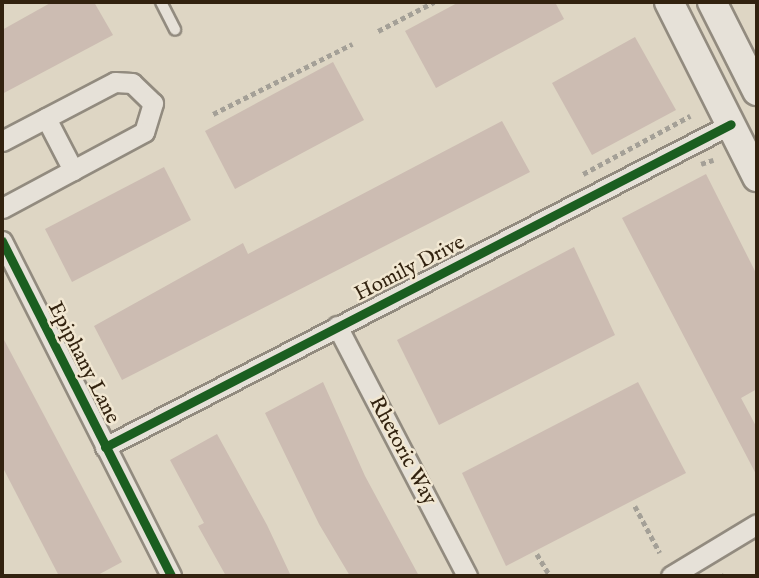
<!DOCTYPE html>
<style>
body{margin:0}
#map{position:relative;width:759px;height:578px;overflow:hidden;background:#ded6c4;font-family:"IM FELL English",serif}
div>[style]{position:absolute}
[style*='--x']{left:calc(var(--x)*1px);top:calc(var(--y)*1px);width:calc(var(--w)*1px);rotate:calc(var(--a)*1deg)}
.building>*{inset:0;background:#ccbcb2}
.path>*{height:4.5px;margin-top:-2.25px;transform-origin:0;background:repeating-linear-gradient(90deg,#a4a097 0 5px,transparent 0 8.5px)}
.roads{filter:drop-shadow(2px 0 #928b7f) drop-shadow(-2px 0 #928b7f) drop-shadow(0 2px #928b7f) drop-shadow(0 -2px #928b7f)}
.service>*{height:10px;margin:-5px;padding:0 5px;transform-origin:5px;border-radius:5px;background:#e6e1d8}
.minor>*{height:19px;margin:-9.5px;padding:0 9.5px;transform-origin:9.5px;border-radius:9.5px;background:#e6e1d8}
.secondary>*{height:28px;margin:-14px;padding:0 14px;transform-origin:14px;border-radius:14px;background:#e6e1d8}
.cycleway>*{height:9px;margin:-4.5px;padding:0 4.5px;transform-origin:4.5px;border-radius:4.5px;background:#1b5e20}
span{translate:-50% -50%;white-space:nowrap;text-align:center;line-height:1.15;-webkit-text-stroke:5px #f1e7d2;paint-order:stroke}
.street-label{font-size:21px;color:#32220f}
.frame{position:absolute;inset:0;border:4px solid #32220f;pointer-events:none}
</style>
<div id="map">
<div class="building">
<div style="clip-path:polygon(52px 2px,94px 2px,113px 35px,2px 94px,2px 30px)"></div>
<div style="clip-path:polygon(459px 2px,555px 2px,564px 19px,436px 88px,405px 31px)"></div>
<div style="clip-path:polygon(635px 37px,676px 110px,592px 155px,552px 83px)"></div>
<div style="clip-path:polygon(333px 62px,364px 120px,235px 189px,205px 131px)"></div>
<div style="clip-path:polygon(502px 121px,530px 172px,122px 380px,94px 326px,243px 243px,248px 254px)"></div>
<div style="clip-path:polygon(164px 167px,191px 220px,72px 282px,45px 229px)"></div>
<div style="clip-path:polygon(706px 174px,757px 275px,757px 389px,741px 398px,757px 428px,757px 476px,622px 218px)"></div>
<div style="clip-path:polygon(574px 247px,615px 335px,439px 425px,397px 340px)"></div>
<div style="clip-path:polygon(2px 336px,122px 562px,96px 576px,59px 576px,2px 466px)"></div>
<div style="clip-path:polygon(323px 382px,365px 476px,419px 576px,350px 576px,319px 524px,265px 413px)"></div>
<div style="clip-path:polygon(638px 382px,686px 473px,506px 566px,462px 473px)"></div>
<div style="clip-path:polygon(217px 434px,267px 525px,291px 576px,226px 576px,198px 526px,204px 523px,170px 460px)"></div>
</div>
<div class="path">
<div style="--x:378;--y:31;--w:63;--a:-27.4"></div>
<div style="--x:213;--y:114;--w:156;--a:-26.7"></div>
<div style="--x:701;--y:164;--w:13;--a:-18"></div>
<div style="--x:583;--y:174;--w:122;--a:-28.5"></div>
<div style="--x:635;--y:506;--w:53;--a:62"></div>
<div style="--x:537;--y:554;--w:26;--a:59"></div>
<div style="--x:721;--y:574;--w:2;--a:63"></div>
</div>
<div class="roads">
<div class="service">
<div style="--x:161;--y:2;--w:31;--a:63"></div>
</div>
<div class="minor">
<div style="--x:46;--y:118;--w:59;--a:62.6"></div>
<div style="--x:2;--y:141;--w:127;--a:-27.6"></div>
<div style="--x:115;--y:82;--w:17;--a:3"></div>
<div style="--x:132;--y:83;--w:29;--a:44"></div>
<div style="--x:153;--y:103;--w:30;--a:107"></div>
<div style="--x:144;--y:132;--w:161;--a:151.8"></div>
<div style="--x:2;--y:241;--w:375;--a:63.2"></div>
<div style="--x:337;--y:326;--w:282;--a:62.5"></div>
<div style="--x:105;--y:447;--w:704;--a:-27.29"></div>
<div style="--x:671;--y:576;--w:100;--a:-31.2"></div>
</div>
<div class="secondary">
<div style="--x:669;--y:2;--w:196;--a:63.3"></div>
<div style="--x:712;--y:2;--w:100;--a:63.2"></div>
</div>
</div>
<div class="cycleway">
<div style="--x:2;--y:241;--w:375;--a:63.2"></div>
<div style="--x:105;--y:447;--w:704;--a:-27.29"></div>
</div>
<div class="street-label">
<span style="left:410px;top:269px;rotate:-27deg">Homily Drive</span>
<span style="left:83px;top:363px;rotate:63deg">Epiphany Lane</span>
<span style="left:402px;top:451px;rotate:62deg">Rhetoric Way</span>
</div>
<div class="frame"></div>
</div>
